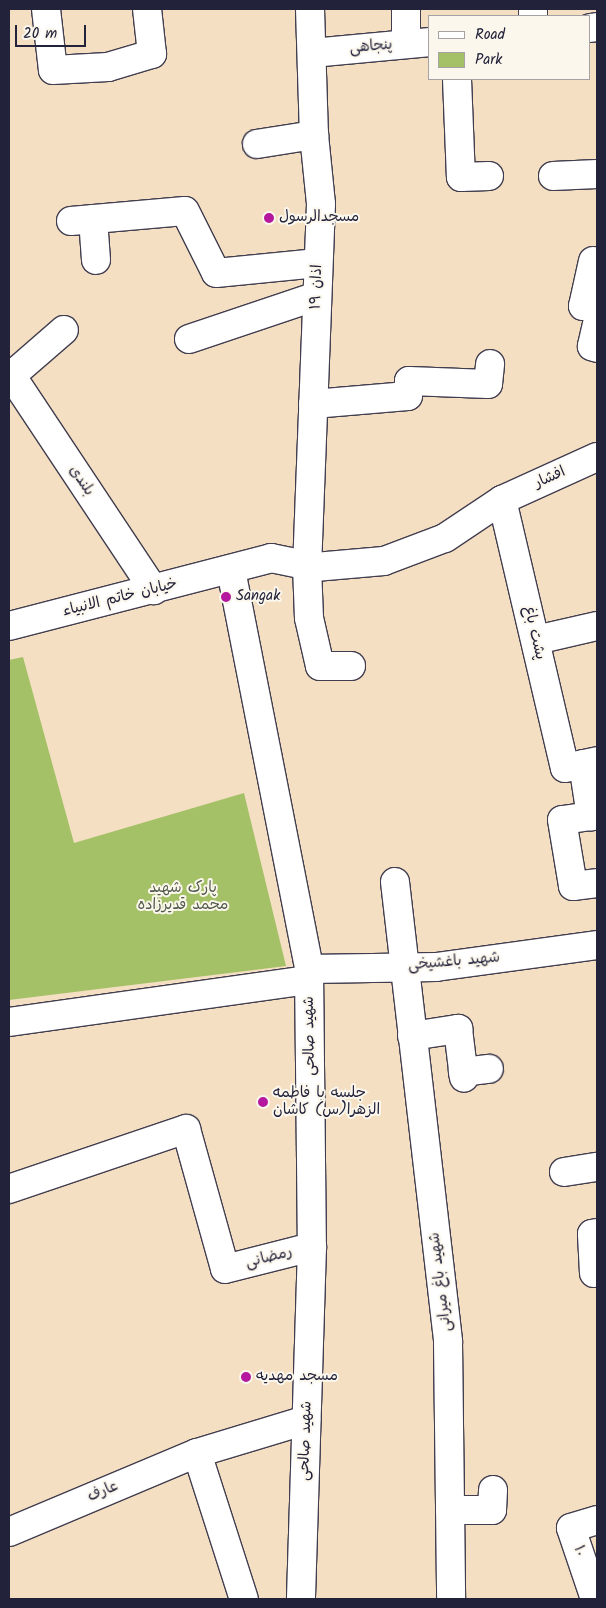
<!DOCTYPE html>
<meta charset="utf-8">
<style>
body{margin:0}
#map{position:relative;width:606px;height:1608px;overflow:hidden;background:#f4dfc2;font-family:Kalam,"Playpen Sans Arabic",sans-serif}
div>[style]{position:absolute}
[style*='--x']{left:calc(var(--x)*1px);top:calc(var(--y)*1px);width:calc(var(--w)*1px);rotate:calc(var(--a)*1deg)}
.green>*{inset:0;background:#a5c168}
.roads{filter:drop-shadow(1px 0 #423e4f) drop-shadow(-1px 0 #423e4f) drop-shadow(0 1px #423e4f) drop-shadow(0 -1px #423e4f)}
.minor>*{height:28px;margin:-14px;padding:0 14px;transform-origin:14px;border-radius:14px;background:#fff}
.dots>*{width:14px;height:14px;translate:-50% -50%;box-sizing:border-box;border:2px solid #fbf7ec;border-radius:50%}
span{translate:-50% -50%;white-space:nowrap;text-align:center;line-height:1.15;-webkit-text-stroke:4px #fbf7ec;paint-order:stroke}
.street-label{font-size:15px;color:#22223b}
.poi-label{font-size:15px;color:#22223b}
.left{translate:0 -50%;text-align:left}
.park-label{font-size:15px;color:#505a4b}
.frame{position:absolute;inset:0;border:10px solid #22223b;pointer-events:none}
.legend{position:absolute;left:428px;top:15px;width:162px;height:65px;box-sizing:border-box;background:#fbf7ec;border:1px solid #a4a2a5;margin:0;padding:6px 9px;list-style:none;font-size:15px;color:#22223b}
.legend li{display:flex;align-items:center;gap:10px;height:25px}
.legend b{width:25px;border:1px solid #a4a2a5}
.scale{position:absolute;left:15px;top:25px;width:71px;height:22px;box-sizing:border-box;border:2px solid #22223b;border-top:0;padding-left:6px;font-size:15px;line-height:18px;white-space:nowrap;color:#22223b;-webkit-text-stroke:4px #fbf7ec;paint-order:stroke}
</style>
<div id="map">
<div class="green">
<div style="clip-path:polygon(23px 657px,74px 843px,244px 793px,286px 966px,9px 1000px,9px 660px)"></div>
</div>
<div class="roads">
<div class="minor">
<div style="--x:46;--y:9;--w:61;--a:83.5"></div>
<div style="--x:53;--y:70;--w:55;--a:-3.1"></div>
<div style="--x:108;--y:67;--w:46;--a:-16.5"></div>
<div style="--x:152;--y:54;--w:45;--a:-96.3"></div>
<div style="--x:310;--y:9;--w:126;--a:88.2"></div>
<div style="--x:314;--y:135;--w:69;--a:84.2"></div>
<div style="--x:321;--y:204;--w:362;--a:92.2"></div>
<div style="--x:307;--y:566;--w:52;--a:87.8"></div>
<div style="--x:309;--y:618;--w:49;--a:77.1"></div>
<div style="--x:320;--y:666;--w:31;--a:0"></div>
<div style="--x:533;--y:9;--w:7;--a:90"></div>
<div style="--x:590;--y:28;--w:7;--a:-8"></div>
<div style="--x:406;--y:44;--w:35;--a:-90"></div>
<div style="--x:312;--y:53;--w:119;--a:-5.3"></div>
<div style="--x:457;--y:79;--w:98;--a:87.7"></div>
<div style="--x:461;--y:177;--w:28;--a:-2"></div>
<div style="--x:257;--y:144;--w:58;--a:-9"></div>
<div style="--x:553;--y:176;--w:44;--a:-2.6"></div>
<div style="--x:93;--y:219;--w:41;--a:85.8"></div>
<div style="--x:71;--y:221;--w:114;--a:-5"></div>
<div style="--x:185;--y:211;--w:69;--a:63.4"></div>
<div style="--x:216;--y:273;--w:102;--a:-5.6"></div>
<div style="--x:593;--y:261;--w:46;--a:102.5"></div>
<div style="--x:583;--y:306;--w:14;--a:8"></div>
<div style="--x:597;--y:324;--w:23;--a:103"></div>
<div style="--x:592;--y:346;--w:5;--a:22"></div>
<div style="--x:189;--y:339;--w:135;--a:-18.6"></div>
<div style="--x:9;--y:372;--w:262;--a:56.4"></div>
<div style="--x:11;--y:376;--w:70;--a:-41"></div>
<div style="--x:313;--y:404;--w:95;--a:-4.8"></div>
<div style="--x:408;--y:396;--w:15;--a:-86"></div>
<div style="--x:409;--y:381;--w:79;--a:2.2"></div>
<div style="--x:488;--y:384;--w:20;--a:-84"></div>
<div style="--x:502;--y:500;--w:275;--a:76.8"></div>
<div style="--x:565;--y:768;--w:33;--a:-12"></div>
<div style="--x:231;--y:570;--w:407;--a:78.9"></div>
<div style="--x:309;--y:969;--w:278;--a:89.4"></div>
<div style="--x:312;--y:1247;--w:352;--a:91.8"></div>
<div style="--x:9;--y:626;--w:271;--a:-14.5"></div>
<div style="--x:271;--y:558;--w:45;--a:11.6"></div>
<div style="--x:315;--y:567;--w:69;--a:-5"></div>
<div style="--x:384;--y:561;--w:65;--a:-20.7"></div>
<div style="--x:445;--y:538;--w:69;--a:-33.7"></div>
<div style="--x:502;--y:500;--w:104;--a:-24.4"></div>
<div style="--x:536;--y:640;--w:63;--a:-12.9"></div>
<div style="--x:583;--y:764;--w:53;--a:81.3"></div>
<div style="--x:591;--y:816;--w:29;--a:172"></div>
<div style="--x:562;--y:820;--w:67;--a:80.5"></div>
<div style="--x:573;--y:886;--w:24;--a:-7"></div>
<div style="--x:395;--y:882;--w:463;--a:83.4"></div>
<div style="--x:448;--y:1342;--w:257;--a:89.3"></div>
<div style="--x:309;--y:969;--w:127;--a:-0.9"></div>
<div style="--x:436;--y:967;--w:162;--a:-7.8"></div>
<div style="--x:9;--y:1022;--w:303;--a:-8"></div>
<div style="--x:412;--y:1036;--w:47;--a:-8.7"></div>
<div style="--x:458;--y:1029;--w:49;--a:83"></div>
<div style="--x:463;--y:1072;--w:26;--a:-7"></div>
<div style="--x:564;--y:1172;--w:33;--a:-9"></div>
<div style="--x:9;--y:1189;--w:187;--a:-18.7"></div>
<div style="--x:186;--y:1129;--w:145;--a:74.4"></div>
<div style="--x:225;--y:1269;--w:90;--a:-14.2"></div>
<div style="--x:594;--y:1273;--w:39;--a:-93"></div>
<div style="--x:592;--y:1234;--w:5;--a:-11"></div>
<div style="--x:197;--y:1453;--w:153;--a:72.2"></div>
<div style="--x:450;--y:1510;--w:42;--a:0"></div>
<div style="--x:492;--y:1510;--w:20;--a:-87"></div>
<div style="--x:9;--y:1532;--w:204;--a:-22.8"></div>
<div style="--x:197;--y:1453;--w:114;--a:-16.8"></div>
<div style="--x:595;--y:1599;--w:75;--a:-108.7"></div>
<div style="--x:571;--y:1528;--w:27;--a:-17"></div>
</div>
</div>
<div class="dots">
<div style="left:269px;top:218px;background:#b5179e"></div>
<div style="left:226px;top:597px;background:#b5179e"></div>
<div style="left:263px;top:1102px;background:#b5179e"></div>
<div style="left:246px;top:1377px;background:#b5179e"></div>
</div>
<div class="street-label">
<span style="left:371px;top:47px;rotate:-5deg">پنجاهی</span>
<span style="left:317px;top:287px;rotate:-88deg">اذان ۱۹</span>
<span style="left:550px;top:478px;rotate:-24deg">افشار</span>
<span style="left:81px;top:481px;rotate:56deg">بلندی</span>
<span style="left:120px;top:598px;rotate:-14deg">خیابان خاتم الانبیاء</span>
<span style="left:534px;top:633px;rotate:77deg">پشت باغ</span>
<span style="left:454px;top:962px;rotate:-5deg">شهید باغشیخی</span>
<span style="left:310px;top:1036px;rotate:-91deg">شهید صالحی</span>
<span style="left:269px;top:1258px;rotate:-14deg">رمضانی</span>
<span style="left:441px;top:1282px;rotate:-97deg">شهید باغ میرانی</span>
<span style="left:306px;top:1441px;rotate:-88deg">شهید صالحی</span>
<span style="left:103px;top:1492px;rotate:-23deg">عارف</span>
<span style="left:579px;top:1551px;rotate:71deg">۱۰</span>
</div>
<div class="poi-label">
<span class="left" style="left:279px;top:218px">مسجدالرسول</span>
<span class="left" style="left:236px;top:597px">Sangak</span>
<span class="left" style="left:273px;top:1102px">جلسه یا فاطمه<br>الزهرا(س) کاشان</span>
<span class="left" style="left:256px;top:1377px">مسجد مهدیه</span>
</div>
<div class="park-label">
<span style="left:183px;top:897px">پارک شهید<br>محمد قدیرزاده</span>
</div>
<div class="frame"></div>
<ul class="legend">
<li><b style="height:6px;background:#fff"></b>Road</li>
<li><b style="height:14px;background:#a5c168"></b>Park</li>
</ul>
<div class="scale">20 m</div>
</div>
